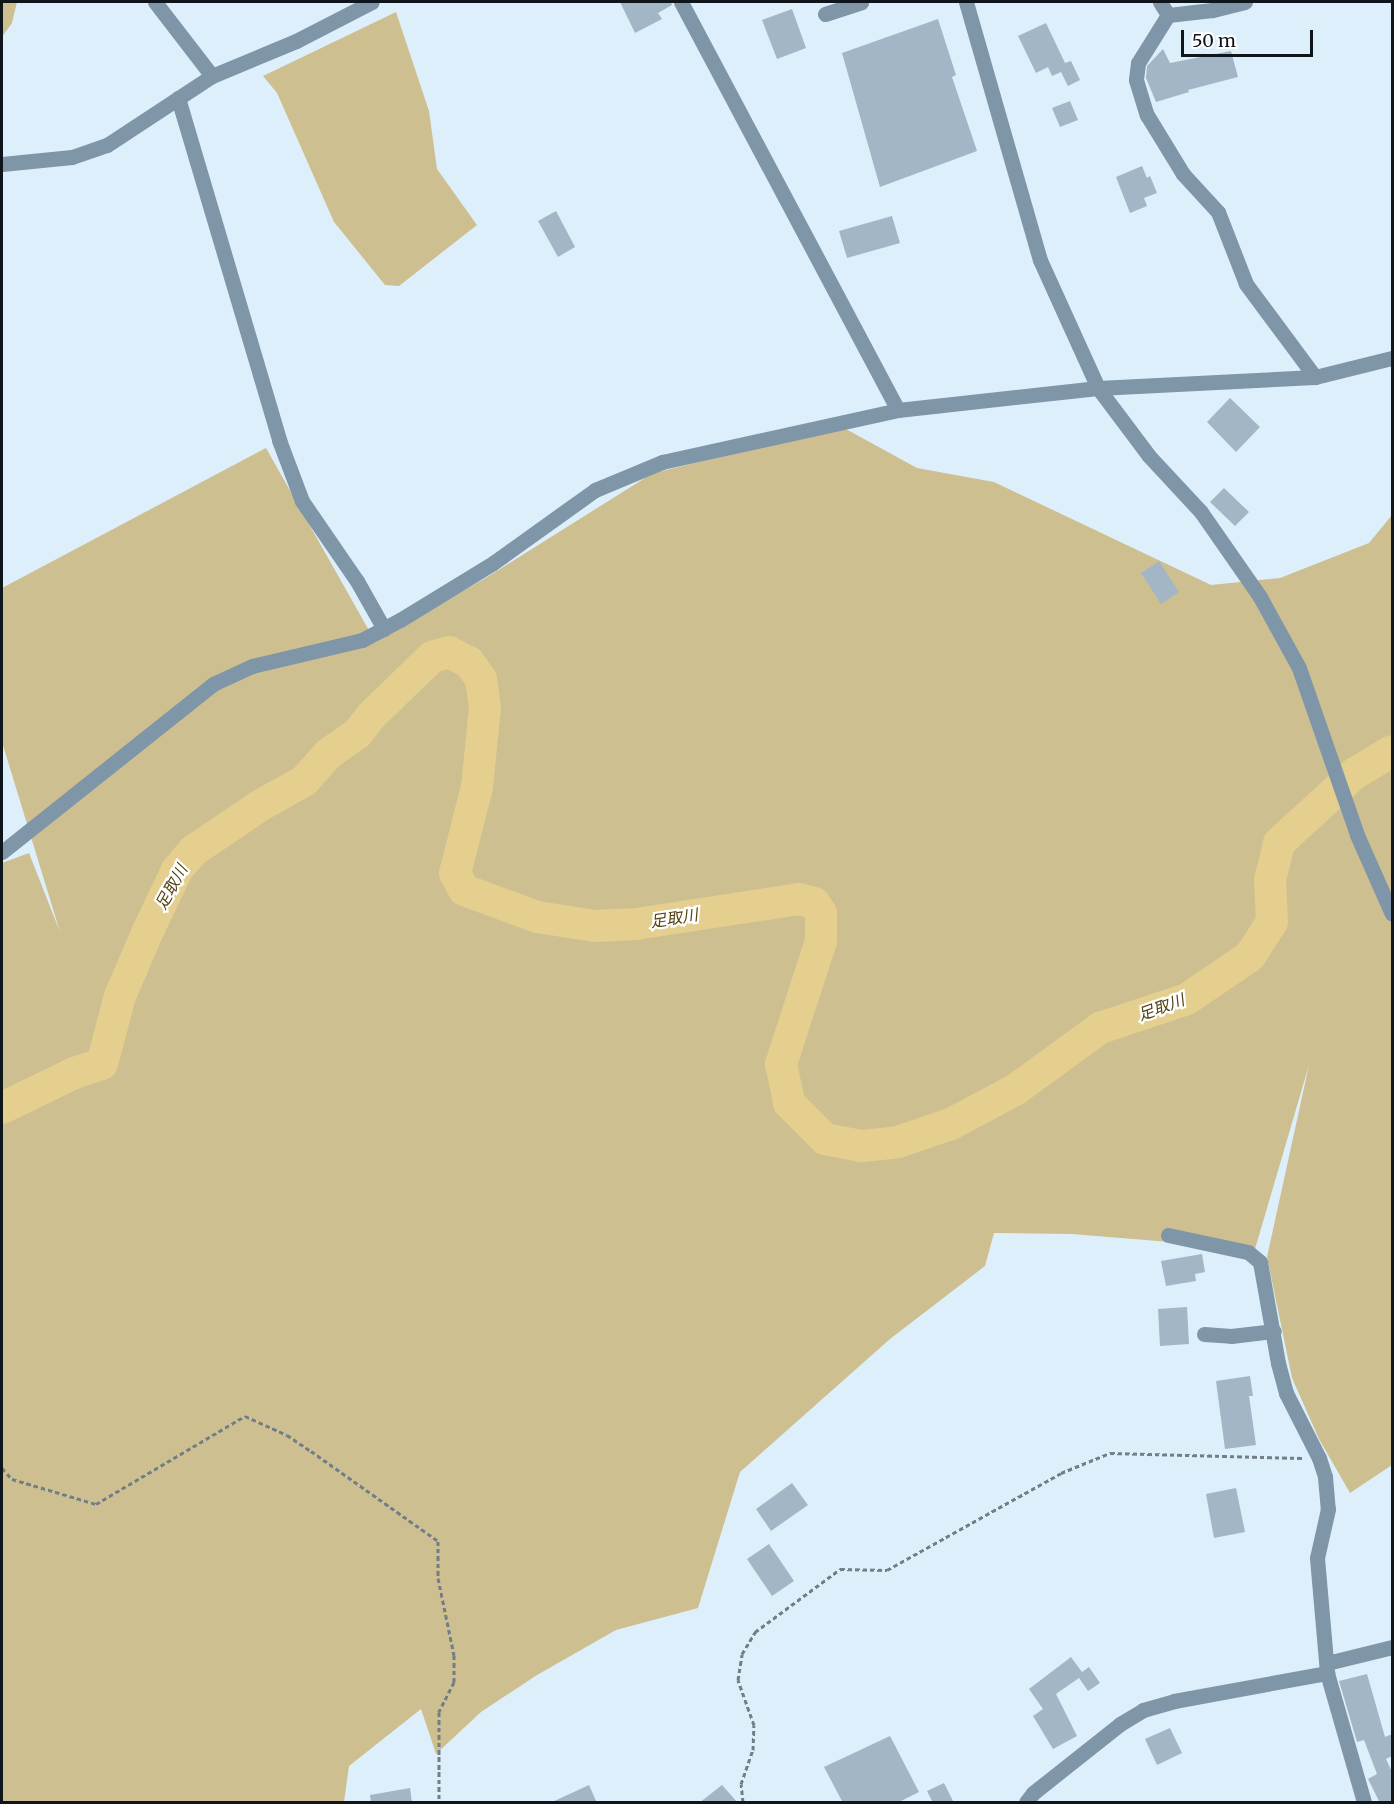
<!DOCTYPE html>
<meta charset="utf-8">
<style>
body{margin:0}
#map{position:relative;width:1394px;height:1804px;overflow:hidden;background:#deeffc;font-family:Merriweather,"Noto Sans JP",serif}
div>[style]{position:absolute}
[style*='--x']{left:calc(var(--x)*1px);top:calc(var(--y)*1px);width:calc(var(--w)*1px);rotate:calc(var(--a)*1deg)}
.green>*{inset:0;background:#cebf90}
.river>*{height:32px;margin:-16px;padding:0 16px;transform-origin:16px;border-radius:16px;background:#e4cf8e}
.building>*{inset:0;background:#a2b6c6}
.path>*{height:3px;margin-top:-1.5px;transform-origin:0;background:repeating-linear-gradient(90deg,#727e87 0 4.5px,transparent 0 7.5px)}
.minor>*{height:15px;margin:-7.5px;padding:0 7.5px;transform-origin:7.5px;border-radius:7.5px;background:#7e96a8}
span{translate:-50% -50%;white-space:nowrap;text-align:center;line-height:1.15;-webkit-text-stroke:4.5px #fff;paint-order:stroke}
.water-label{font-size:16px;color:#524311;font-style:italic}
.frame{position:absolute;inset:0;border:3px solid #0e151b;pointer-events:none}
.scale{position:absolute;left:1181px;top:30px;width:132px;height:27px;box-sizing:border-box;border:3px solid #0e151b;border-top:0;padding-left:8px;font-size:18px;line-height:21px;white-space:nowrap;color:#0e151b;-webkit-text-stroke:4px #fff;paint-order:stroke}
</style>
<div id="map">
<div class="green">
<div style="clip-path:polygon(2px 2px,17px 2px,12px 23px,2px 37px)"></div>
<div style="clip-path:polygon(396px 12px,429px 111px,437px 169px,477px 225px,399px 286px,385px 285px,334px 222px,277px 93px,263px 76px)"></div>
<div style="clip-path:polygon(844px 428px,917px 468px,994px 482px,1211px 585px,1280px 578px,1369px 543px,1392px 515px,1392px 1465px,1350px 1493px,1319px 1439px,1292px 1378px,1267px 1257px,1309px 1065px,1255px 1249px,1072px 1234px,994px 1233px,985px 1266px,890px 1339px,740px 1472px,698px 1608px,616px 1630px,537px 1675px,481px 1712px,436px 1754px,421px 1709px,349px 1766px,344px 1802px,2px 1802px,2px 863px,29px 853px,60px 932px,2px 742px,2px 588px,266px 448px,375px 641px,484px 579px,653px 473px)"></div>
</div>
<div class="river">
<div style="--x:2;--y:1108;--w:80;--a:-25.9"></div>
<div style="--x:74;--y:1073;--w:29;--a:-18"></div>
<div style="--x:102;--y:1064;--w:70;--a:-75.2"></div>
<div style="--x:120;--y:996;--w:71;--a:-66.7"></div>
<div style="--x:148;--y:931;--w:68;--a:-64.6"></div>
<div style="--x:177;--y:870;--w:25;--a:-50"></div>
<div style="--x:193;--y:851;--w:82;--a:-34.1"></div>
<div style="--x:261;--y:805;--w:49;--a:-29.2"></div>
<div style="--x:304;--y:781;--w:36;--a:-48"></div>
<div style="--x:328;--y:754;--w:35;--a:-35"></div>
<div style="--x:357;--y:734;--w:24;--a:-52"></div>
<div style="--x:372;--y:715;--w:83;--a:-44"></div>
<div style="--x:432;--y:657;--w:18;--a:-16"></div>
<div style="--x:449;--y:652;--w:22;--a:27"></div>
<div style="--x:469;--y:662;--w:21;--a:55"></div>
<div style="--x:481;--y:679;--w:28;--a:82"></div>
<div style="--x:485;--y:707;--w:80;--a:95.7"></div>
<div style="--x:477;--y:787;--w:89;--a:104.3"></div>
<div style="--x:455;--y:873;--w:19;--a:62"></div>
<div style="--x:464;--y:890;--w:78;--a:20.3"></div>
<div style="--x:537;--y:917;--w:59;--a:8.8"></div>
<div style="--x:595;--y:926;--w:41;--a:-2.8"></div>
<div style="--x:636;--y:924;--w:165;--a:-8.7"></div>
<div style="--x:799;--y:899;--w:16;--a:15"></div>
<div style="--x:814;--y:903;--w:12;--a:55"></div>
<div style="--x:821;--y:913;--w:28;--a:90"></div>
<div style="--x:821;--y:941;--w:129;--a:108"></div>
<div style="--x:781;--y:1064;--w:40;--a:78"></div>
<div style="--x:789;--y:1103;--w:51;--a:45"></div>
<div style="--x:825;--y:1139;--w:38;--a:11"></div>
<div style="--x:862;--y:1146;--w:36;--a:-6"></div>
<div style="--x:898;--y:1142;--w:56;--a:-18.8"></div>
<div style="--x:951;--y:1124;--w:72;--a:-28"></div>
<div style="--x:1015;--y:1090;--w:105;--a:-36.1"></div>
<div style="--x:1100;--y:1028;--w:92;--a:-18.4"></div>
<div style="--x:1187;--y:999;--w:76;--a:-34.3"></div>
<div style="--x:1250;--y:956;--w:40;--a:-57.1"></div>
<div style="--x:1272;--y:922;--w:42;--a:-92.7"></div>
<div style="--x:1270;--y:880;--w:38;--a:-76"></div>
<div style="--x:1279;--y:843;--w:102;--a:-42.6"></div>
<div style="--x:1354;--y:774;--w:44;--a:-31.2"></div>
</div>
<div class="building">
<div style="clip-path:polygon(620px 2px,671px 2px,672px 5px,658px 13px,662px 19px,635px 33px)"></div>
<div style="clip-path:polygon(792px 9px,806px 48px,777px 59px,762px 20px)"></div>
<div style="clip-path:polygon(938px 19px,956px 75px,952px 77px,977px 151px,880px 187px,842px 53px)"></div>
<div style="clip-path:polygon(1046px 23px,1065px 63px,1071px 61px,1080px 80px,1068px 86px,1061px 72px,1052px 76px,1048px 67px,1036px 73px,1018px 36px)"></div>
<div style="clip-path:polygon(1163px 49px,1170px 63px,1231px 51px,1238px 77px,1188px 90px,1189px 92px,1156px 102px,1146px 78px,1147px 66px)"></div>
<div style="clip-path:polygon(1070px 101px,1078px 120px,1060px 127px,1052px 108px)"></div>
<div style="clip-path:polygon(1142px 166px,1147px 178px,1150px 176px,1157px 193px,1144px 198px,1147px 206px,1130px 213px,1116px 177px)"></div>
<div style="clip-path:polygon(556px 211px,575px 247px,558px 257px,538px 221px)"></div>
<div style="clip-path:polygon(892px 216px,900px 243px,847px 258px,839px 231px)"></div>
<div style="clip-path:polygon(1230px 398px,1260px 427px,1236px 452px,1207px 422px)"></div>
<div style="clip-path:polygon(1224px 488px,1249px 512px,1235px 526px,1210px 502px)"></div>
<div style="clip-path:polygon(1159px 561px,1179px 592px,1161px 604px,1141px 573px)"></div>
<div style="clip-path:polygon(1202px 1254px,1205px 1272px,1195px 1274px,1196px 1281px,1166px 1286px,1161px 1261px)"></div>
<div style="clip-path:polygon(1187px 1307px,1189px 1344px,1160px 1346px,1158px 1309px)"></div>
<div style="clip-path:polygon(1250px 1376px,1253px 1396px,1249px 1396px,1256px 1445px,1225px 1449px,1216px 1381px)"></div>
<div style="clip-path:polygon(792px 1483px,808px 1505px,771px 1531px,756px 1509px)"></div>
<div style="clip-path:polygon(1236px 1488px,1245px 1532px,1214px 1538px,1206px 1494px)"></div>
<div style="clip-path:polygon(769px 1544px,794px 1581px,772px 1596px,747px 1559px)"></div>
<div style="clip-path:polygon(1071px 1657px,1082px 1672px,1089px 1667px,1100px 1683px,1088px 1691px,1079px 1678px,1056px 1694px,1077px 1736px,1053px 1749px,1033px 1716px,1043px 1709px,1029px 1689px)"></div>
<div style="clip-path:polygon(1367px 1674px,1385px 1737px,1392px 1734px,1392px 1756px,1386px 1759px,1392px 1772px,1392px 1803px,1380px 1803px,1368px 1779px,1377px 1774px,1364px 1740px,1357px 1742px,1339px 1681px)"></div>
<div style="clip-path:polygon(1170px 1728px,1182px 1753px,1157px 1765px,1145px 1739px)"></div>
<div style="clip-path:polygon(890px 1736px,919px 1792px,897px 1803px,843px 1803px,824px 1767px)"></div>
<div style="clip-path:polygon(944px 1783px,954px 1803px,933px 1803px,927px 1791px)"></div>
<div style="clip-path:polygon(589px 1785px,597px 1803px,550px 1803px)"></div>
<div style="clip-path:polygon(722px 1785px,738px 1803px,699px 1803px)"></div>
<div style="clip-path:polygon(410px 1788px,412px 1803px,371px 1803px,370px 1795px)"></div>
</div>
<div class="path">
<div style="--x:2;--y:1468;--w:15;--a:48"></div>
<div style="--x:12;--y:1479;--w:88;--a:16.6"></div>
<div style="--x:96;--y:1504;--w:173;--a:-30.6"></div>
<div style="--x:245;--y:1416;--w:46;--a:24.3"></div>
<div style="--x:287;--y:1435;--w:29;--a:34"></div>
<div style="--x:311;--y:1451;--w:156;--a:35.3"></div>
<div style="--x:438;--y:1541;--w:37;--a:90"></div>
<div style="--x:438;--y:1578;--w:79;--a:78.3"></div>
<div style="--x:454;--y:1655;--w:27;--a:90"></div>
<div style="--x:454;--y:1682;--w:34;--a:117"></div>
<div style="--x:439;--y:1712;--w:90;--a:90"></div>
<div style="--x:743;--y:1802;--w:18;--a:-96"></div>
<div style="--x:741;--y:1784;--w:36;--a:-71"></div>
<div style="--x:753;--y:1750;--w:25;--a:-88"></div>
<div style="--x:754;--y:1725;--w:48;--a:-109.6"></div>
<div style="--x:738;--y:1680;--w:26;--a:-81"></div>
<div style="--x:742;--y:1654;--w:26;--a:-59"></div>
<div style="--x:755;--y:1632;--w:106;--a:-36.5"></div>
<div style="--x:840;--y:1569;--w:47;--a:1.2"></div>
<div style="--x:887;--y:1570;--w:199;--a:-29.1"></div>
<div style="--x:1061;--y:1473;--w:53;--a:-22.2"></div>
<div style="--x:1110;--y:1453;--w:192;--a:1.5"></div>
</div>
<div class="minor">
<div style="--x:155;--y:2;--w:93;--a:52.4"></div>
<div style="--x:681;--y:2;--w:462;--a:62"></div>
<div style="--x:966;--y:2;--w:268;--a:74"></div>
<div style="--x:1040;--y:260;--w:141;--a:65.6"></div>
<div style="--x:1098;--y:388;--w:85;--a:53.1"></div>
<div style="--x:1149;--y:456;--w:76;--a:47.1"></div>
<div style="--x:1201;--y:512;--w:103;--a:55.2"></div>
<div style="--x:1260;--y:597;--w:81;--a:61.2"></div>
<div style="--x:1299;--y:668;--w:177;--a:70.8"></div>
<div style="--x:1357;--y:835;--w:86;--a:66.1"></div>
<div style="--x:1160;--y:2;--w:15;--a:58"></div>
<div style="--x:1245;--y:2;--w:34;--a:166"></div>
<div style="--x:1212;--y:10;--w:44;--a:173.5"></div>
<div style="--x:1168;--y:15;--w:57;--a:122"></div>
<div style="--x:1138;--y:63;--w:17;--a:97"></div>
<div style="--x:1136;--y:80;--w:37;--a:73"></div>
<div style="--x:1147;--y:115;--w:69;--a:58.6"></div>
<div style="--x:1183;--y:174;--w:52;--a:47.4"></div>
<div style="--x:1218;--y:212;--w:77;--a:68.7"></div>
<div style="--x:1246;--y:284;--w:116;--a:53.4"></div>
<div style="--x:825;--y:14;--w:38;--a:-18"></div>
<div style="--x:178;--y:98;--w:357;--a:73.5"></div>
<div style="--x:279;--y:440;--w:65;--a:69.3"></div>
<div style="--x:302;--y:501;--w:97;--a:55.5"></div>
<div style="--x:357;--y:581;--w:55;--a:60.6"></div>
<div style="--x:2;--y:164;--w:70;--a:-5.7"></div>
<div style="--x:72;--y:157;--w:37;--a:-19"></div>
<div style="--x:107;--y:145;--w:126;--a:-33.3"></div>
<div style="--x:212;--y:76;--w:91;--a:-22.6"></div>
<div style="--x:296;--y:41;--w:85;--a:-27.2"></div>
<div style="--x:2;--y:852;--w:270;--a:-38.5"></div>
<div style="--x:213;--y:684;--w:43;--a:-24.8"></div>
<div style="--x:252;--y:666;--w:113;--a:-13.3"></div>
<div style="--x:362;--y:640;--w:43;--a:-27.8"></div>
<div style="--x:400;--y:620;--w:109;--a:-31.5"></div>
<div style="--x:493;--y:563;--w:125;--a:-35.6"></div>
<div style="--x:595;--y:490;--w:73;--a:-22.7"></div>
<div style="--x:662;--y:462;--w:242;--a:-12.4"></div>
<div style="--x:898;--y:410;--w:201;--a:-6.3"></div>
<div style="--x:1098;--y:388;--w:217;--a:-2.9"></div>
<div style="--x:1315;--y:377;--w:79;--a:-13.9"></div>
<div style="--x:1168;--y:1235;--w:82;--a:12"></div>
<div style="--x:1248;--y:1252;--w:16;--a:40"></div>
<div style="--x:1260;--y:1262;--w:103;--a:79.9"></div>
<div style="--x:1278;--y:1363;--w:31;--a:75"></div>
<div style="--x:1286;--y:1393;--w:73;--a:63.1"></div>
<div style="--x:1319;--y:1458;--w:20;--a:72"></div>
<div style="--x:1325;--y:1477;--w:32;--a:85"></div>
<div style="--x:1328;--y:1509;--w:50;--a:102.7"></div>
<div style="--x:1317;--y:1558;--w:115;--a:85"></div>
<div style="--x:1327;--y:1673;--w:134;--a:74"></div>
<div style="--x:1204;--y:1334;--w:27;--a:4"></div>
<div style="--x:1231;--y:1336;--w:43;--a:-6.6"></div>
<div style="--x:1327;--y:1663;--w:67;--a:-13.8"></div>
<div style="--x:1026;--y:1802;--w:11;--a:-52"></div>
<div style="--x:1033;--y:1793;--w:111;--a:-38.4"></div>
<div style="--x:1120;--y:1724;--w:27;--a:-31"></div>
<div style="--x:1143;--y:1710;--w:32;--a:-16"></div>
<div style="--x:1174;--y:1701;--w:156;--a:-10.4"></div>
</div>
<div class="water-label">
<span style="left:171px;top:887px;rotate:-61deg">足取川</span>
<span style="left:674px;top:918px;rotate:-9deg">足取川</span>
<span style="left:1161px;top:1007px;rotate:-20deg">足取川</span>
</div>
<div class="frame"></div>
<div class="scale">50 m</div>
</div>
